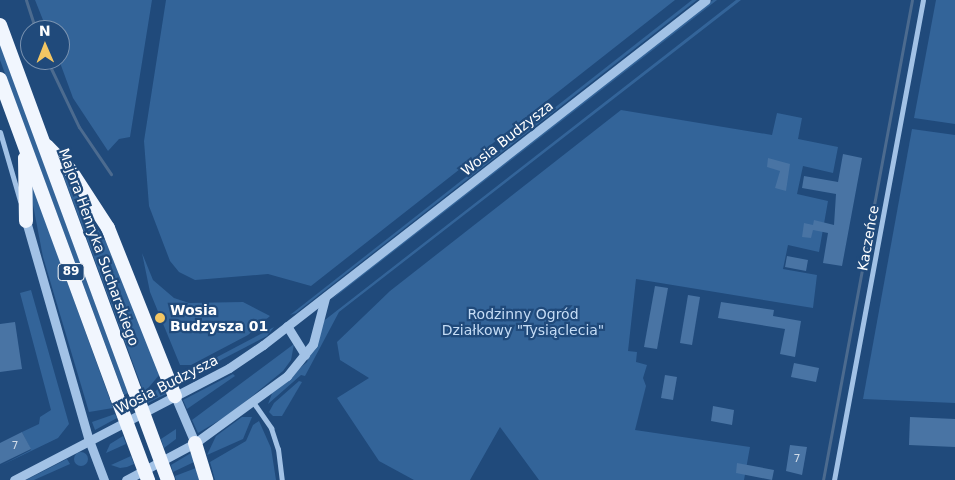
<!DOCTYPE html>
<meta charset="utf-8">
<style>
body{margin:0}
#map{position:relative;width:955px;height:480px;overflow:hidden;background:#204a7b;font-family:"DejaVu Sans",sans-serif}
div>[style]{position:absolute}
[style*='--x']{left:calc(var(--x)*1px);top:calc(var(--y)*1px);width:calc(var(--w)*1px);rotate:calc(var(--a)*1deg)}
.green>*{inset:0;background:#336499}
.round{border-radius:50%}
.stream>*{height:3px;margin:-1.5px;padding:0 1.5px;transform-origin:1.5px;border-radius:1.5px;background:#4c6b8f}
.building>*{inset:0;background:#4974a4}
.minor>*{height:5px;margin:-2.5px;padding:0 2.5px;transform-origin:2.5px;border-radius:2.5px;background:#a2c2e6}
.tertiary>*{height:9px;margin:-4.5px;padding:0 4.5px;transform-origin:4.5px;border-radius:4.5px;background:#a2c2e6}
.trunk>*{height:14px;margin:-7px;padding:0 7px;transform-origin:7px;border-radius:7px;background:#f1f6fe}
.trunk-bridge>*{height:14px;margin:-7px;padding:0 7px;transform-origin:7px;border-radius:7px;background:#f1f6fe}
.dots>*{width:14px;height:14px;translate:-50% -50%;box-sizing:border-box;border:2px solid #204a7b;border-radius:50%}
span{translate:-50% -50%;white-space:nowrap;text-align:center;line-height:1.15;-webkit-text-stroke:4.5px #204a7b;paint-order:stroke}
.number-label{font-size:11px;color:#d2dce8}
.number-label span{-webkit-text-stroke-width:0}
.shield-label span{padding:1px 4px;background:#204a7b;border:1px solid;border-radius:4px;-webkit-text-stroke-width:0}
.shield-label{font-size:12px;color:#fff;font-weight:700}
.street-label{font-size:14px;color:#fff}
.poi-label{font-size:14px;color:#fff;font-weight:700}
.left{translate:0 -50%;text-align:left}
.park-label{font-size:14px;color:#c5dcf5}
.north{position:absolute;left:20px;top:20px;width:50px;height:50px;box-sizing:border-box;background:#204a7b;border:1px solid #7992b0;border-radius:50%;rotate:359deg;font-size:14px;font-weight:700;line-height:20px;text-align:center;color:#fff}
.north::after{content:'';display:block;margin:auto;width:18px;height:22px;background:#f3c663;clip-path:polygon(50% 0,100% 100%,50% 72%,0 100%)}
</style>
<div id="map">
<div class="green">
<div style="clip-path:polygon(35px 0,152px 0,130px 137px,119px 139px,108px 151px,73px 98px,59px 60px,60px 30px,47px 30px)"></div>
<div style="clip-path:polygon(166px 0,675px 0,311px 286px,268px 274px,195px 280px,179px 272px,170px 261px,149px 206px,144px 141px)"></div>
<div style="clip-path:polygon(692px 0,697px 0,296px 313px,290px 315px)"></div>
<div style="clip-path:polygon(713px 0,717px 0,331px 300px,345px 287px)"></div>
<div style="clip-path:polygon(736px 0,741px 0,339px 312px,305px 376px,301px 375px,268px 404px,273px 391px,307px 362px,321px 323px)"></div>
<div style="clip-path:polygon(936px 0,955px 0,955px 124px,914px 118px)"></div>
<div style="clip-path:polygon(0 44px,128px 393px,124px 395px,0 60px)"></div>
<div style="clip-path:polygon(621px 110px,772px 135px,777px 113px,802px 118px,798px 139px,838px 147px,833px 173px,803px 166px,797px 194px,828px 201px,819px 252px,788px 245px,783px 269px,817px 275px,813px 308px,636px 279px,628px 351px,637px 352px,636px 362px,647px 365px,643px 378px,646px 386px,635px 430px,750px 447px,744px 480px,539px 480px,500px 427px,470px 480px,414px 480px,379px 461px,337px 398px,369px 378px,340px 360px,337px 342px,390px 291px)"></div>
<div style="clip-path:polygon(912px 129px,955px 135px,955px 403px,863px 399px)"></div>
<div style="clip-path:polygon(62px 172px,106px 242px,160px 374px,144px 393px)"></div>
<div style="clip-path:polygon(29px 184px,33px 187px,113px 408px,89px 412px,43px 257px)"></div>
<div style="clip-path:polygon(142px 253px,153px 280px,174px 298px,189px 303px,243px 302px,270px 316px,248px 335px,191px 365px,180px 365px,150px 292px)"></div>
<div style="clip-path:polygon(31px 290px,69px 424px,58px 438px,0 466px,31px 450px,22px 432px,39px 424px,40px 417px,51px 410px,20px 293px)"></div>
<div style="clip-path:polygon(274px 327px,267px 336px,194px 374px,183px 375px)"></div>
<div style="clip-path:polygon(294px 344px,291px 360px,283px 371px,230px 414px,198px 433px,192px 420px)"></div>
<div style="clip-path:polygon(233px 374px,235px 376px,187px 409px,183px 400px)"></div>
<div style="clip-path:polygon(299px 381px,302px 382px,282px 416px,273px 416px,269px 412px,274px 403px)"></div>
<div style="clip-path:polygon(162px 385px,166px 394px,148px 403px,146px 400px)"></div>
<div style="clip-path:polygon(115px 414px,117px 418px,95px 430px,92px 422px)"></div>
<div style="clip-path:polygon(242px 417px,252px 417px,243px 439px,207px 455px,216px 436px)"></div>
<div style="clip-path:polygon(259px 421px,271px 448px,276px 480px,215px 480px,210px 462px,246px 441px,253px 425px)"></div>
<div style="clip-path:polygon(176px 429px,176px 439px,164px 448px,161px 439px)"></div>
<div style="clip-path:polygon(123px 436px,126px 444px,106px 453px,110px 444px)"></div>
<div class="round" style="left:74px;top:452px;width:14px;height:14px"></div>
<div style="clip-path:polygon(191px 453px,194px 462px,173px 472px,171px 465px)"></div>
<div style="clip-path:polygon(131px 456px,134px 464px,127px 467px,120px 468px,111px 465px)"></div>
<div style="clip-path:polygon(67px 459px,70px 464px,34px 480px,26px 480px)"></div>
<div style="clip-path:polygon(196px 468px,199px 480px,176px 480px,175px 476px)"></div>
</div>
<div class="stream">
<div style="--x:26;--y:0;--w:32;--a:72"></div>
<div style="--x:47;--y:60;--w:74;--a:64.5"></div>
<div style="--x:79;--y:127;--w:57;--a:55.8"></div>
<div style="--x:823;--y:480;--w:488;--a:-79.5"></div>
</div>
<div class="building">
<div style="clip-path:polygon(843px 154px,862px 158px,842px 266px,823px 263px,828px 233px,813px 230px,811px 238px,802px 237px,804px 223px,813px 225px,814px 220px,834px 225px,836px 194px,802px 188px,804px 176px,838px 182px)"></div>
<div style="clip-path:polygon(768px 158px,790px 164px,786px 191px,775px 188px,780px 171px,767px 167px)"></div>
<div style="clip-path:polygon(787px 256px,808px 260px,806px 271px,785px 267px)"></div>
<div style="clip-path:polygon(655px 286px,668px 288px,657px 349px,644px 347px)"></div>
<div style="clip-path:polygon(688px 295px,700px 297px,692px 345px,680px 343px)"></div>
<div style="clip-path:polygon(721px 302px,774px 310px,773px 316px,801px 321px,795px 357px,780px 354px,785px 329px,718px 318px)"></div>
<div style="clip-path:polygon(15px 322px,22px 369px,0 372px,0 324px)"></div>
<div style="clip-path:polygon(794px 363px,819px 368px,816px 382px,791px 377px)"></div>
<div style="clip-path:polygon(665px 375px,677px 377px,673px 400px,661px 398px)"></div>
<div style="clip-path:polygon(713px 406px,734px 410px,732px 425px,711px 421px)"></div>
<div style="clip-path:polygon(910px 417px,955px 419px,955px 447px,909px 445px)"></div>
<div style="clip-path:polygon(22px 432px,31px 449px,0 464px,0 443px)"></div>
<div style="clip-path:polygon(790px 445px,807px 447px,802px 475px,786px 471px)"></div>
<div style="clip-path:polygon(737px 463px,774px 470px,772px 480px,736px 473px)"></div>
</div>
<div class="minor">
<div style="--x:0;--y:132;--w:72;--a:73.8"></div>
<div style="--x:253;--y:402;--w:32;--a:55"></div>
<div style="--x:271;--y:428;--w:22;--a:72"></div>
<div style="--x:278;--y:449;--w:31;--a:83"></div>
<div style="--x:834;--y:480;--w:488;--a:-79.5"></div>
</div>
<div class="tertiary">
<div style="--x:26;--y:221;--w:228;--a:74"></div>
<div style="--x:89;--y:440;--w:43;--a:69.4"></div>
<div style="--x:287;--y:326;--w:34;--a:58"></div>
<div style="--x:175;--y:396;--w:51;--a:66.9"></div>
<div style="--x:14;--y:480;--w:242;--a:-27.5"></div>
<div style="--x:229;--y:368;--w:41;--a:-34.1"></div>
<div style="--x:263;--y:345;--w:561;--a:-37.91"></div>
<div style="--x:126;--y:480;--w:78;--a:-28.2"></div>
<div style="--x:195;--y:443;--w:114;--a:-36.1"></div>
<div style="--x:287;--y:376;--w:41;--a:-50.9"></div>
<div style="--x:313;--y:344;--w:48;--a:-75.4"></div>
</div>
<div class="trunk">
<div style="--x:0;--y:25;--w:390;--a:69.8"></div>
<div style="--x:0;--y:79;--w:339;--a:69.8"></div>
<div style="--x:47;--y:146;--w:35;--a:46"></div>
<div style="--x:71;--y:171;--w:68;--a:57"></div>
<div style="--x:108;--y:228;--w:181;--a:68.3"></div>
<div style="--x:25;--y:158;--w:63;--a:89.1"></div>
<div style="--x:195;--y:443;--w:39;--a:73"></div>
</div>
<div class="trunk-bridge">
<div style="--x:135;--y:391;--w:95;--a:69.7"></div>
<div style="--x:117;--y:397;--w:89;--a:69.5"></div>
</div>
<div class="dots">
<div style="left:160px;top:318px;background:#f3c663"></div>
</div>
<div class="number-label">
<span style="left:15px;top:446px">7</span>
<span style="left:797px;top:459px">7</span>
</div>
<div class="shield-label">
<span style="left:71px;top:272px">89</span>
</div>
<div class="street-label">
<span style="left:507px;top:138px;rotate:-38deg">Wosia Budzysza</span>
<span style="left:868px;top:238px;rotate:-80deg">Kaczeńce</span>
<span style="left:99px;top:247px;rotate:70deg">Majora Henryka Sucharskiego</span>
<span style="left:167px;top:384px;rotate:-27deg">Wosia Budzysza</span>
</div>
<div class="poi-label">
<span class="left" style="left:170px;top:318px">Wosia<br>Budzysza 01</span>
</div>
<div class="park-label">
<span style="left:523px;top:322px">Rodzinny Ogród<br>Działkowy "Tysiąclecia"</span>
</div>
<div class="north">N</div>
</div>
